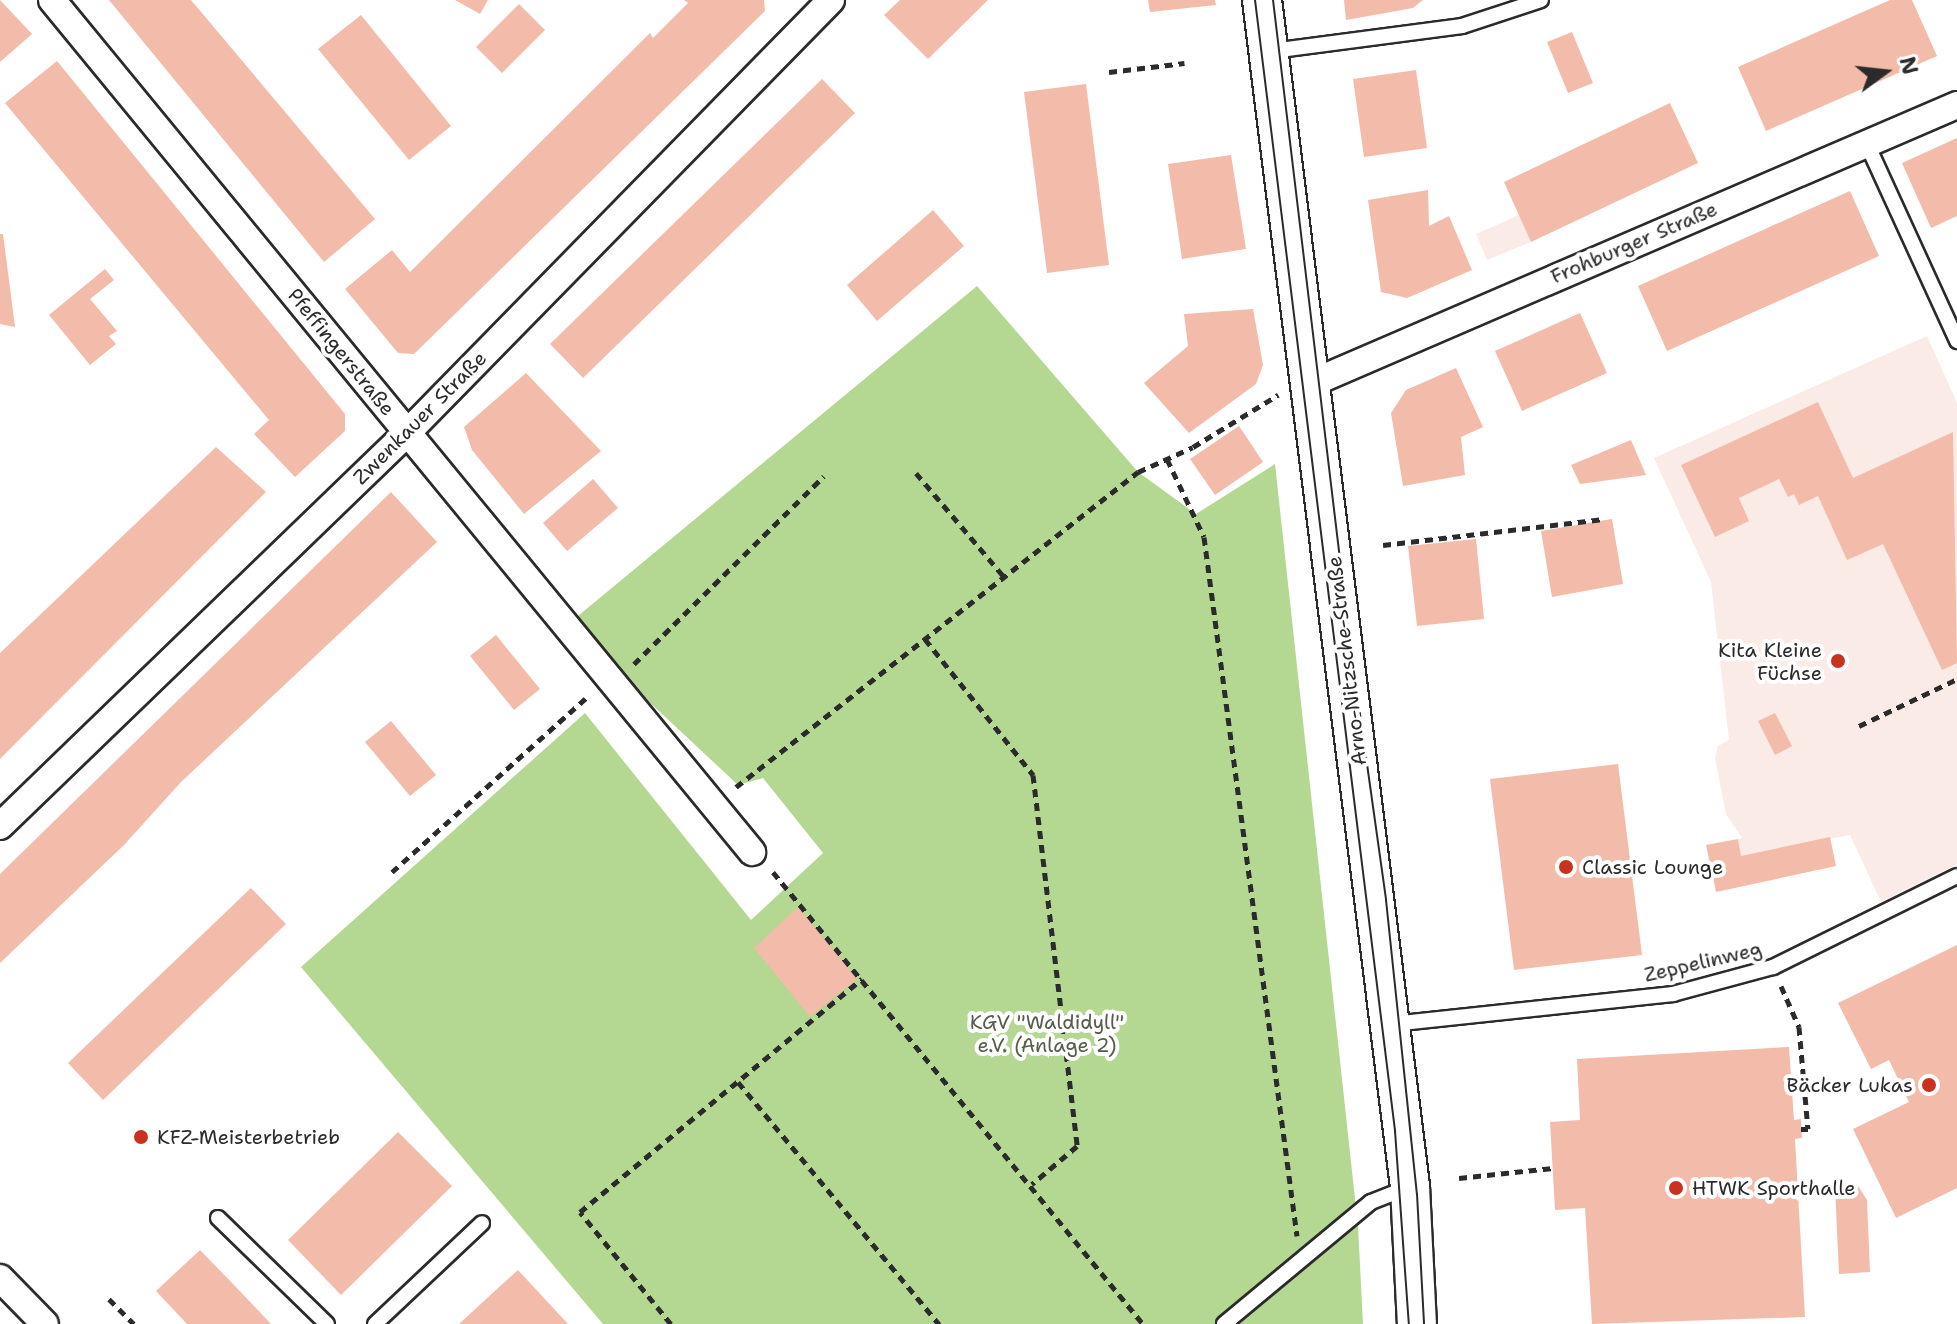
<!DOCTYPE html>
<meta charset="utf-8">
<style>
body{margin:0}
#map{position:relative;width:1957px;height:1324px;overflow:hidden;background:#fff;font-family:"Shantell Sans",sans-serif}
div>[style]{position:absolute}
[style*='--x']{left:calc(var(--x)*1px);top:calc(var(--y)*1px);width:calc(var(--w)*1px);rotate:calc(var(--a)*1deg)}
.built>*{inset:0;background:#fbebe6}
.green>*{inset:0;background:#b4d791}
.building>*{inset:0;background:#f3bbaa}
.path>*{height:5px;margin-top:-2.5px;transform-origin:0;background:repeating-linear-gradient(90deg,#2b2b2b 0 8px,transparent 0 14px)}
.roads{filter:drop-shadow(2px 0 #2b2b2b) drop-shadow(-2px 0 #2b2b2b) drop-shadow(0 2px #2b2b2b) drop-shadow(0 -2px #2b2b2b)}
.lane>*{height:14px;margin:-7px;padding:0 7px;transform-origin:7px;border-radius:7px;background:#fff}
.street>*{height:26px;margin:-13px;padding:0 13px;transform-origin:13px;border-radius:13px;background:#fff}
.secondary>*{height:38px;margin:-19px;padding:0 19px;transform-origin:19px;border-radius:19px;background:#fff}
.tram>*{height:2px;margin:-1px;padding:0 1px;transform-origin:1px;border-radius:1px;background:#2b2b2b}
.dots>*{width:22px;height:22px;translate:-50% -50%;box-sizing:border-box;border:4px solid #fff;border-radius:50%}
span{translate:-50% -50%;white-space:nowrap;text-align:center;line-height:1.15;-webkit-text-stroke:8px #fff;paint-order:stroke}
.street-label{font-size:20px;color:#2b2b2b}
.poi-label{font-size:20px;color:#2b2b2b}
.right{translate:-100% -50%;text-align:right}
.left{translate:0 -50%;text-align:left}
.park-label{font-size:20px;color:#545f4a}
.north{position:absolute;left:1845px;top:32px;width:80px;height:80px;-webkit-text-stroke:6px #fff;paint-order:stroke;rotate:75deg;font-size:22px;font-weight:700;line-height:32px;text-align:center;color:#2b2b2b}
.north::after{content:'';display:block;margin:auto;width:28px;height:36px;background:#2b2b2b;clip-path:polygon(50% 0,100% 100%,50% 72%,0 100%)}
</style>
<div id="map">
<div class="built">
<div style="clip-path:polygon(1519px 215px,1531px 242px,1487px 260px,1476px 234px)"></div>
<div style="clip-path:polygon(1927px 336px,1957px 403px,1957px 864px,1881px 902px,1850px 835px,1741px 856px,1738px 839px,1742px 838px,1726px 814px,1715px 758px,1718px 746px,1729px 740px,1711px 582px,1654px 458px)"></div>
</div>
<div class="green">
<div style="clip-path:polygon(977px 286px,1138px 472px,1196px 514px,1275px 464px,1358px 1226px,1363px 1324px,603px 1324px,301px 967px,585px 713px,751px 920px,823px 853px,763px 778px,738px 785px,567px 625px)"></div>
</div>
<div class="building">
<div style="clip-path:polygon(0 0,32px 34px,0 62px)"></div>
<div style="clip-path:polygon(109px 0,191px 0,375px 219px,324px 262px)"></div>
<div style="clip-path:polygon(455px 0,488px 0,480px 14px)"></div>
<div style="clip-path:polygon(684px 0,764px 0,765px 11px,414px 354px,398px 353px,345px 289px,392px 250px,410px 272px,650px 33px,653px 38px,688px 3px)"></div>
<div style="clip-path:polygon(900px 0,988px 0,928px 59px,884px 15px)"></div>
<div style="clip-path:polygon(1148px 0,1215px 0,1216px 5px,1150px 12px)"></div>
<div style="clip-path:polygon(1344px 0,1423px 0,1413px 8px,1346px 20px)"></div>
<div style="clip-path:polygon(1890px 0,1912px 0,1937px 56px,1766px 131px,1738px 67px)"></div>
<div style="clip-path:polygon(519px 4px,545px 30px,502px 73px,476px 47px)"></div>
<div style="clip-path:polygon(361px 15px,451px 126px,409px 160px,318px 49px)"></div>
<div style="clip-path:polygon(1572px 32px,1593px 83px,1568px 93px,1547px 42px)"></div>
<div style="clip-path:polygon(57px 61px,345px 414px,345px 431px,295px 477px,254px 434px,269px 420px,5px 103px)"></div>
<div style="clip-path:polygon(1416px 70px,1427px 148px,1364px 157px,1353px 79px)"></div>
<div style="clip-path:polygon(822px 79px,855px 113px,583px 378px,550px 344px)"></div>
<div style="clip-path:polygon(1086px 84px,1109px 265px,1047px 273px,1024px 92px)"></div>
<div style="clip-path:polygon(1670px 103px,1698px 163px,1531px 242px,1504px 182px)"></div>
<div style="clip-path:polygon(1957px 138px,1957px 216px,1931px 228px,1902px 163px)"></div>
<div style="clip-path:polygon(1231px 155px,1246px 249px,1182px 259px,1168px 164px)"></div>
<div style="clip-path:polygon(1428px 190px,1429px 226px,1449px 216px,1472px 270px,1407px 298px,1381px 292px,1368px 200px)"></div>
<div style="clip-path:polygon(1850px 191px,1879px 256px,1667px 351px,1638px 286px)"></div>
<div style="clip-path:polygon(933px 210px,964px 246px,877px 321px,847px 285px)"></div>
<div style="clip-path:polygon(0 234px,3px 234px,15px 327px,0 324px)"></div>
<div style="clip-path:polygon(105px 269px,114px 280px,90px 299px,117px 331px,109px 336px,116px 344px,90px 365px,49px 315px)"></div>
<div style="clip-path:polygon(1253px 309px,1263px 365px,1256px 384px,1189px 433px,1144px 383px,1188px 346px,1184px 314px)"></div>
<div style="clip-path:polygon(1580px 313px,1607px 373px,1522px 411px,1495px 351px)"></div>
<div style="clip-path:polygon(1456px 368px,1483px 427px,1461px 437px,1465px 475px,1403px 486px,1391px 413px,1406px 390px)"></div>
<div style="clip-path:polygon(526px 373px,601px 451px,524px 514px,472px 450px,464px 427px)"></div>
<div style="clip-path:polygon(1818px 402px,1853px 478px,1953px 432px,1957px 663px,1942px 670px,1883px 544px,1847px 560px,1818px 496px,1799px 505px,1794px 494px,1788px 497px,1779px 479px,1739px 498px,1749px 521px,1715px 537px,1681px 465px)"></div>
<div style="clip-path:polygon(1239px 426px,1263px 462px,1215px 495px,1190px 459px)"></div>
<div style="clip-path:polygon(1631px 440px,1646px 475px,1580px 484px,1571px 465px)"></div>
<div style="clip-path:polygon(216px 447px,266px 492px,0 759px,0 653px)"></div>
<div style="clip-path:polygon(593px 479px,618px 508px,567px 551px,543px 523px)"></div>
<div style="clip-path:polygon(391px 492px,437px 542px,181px 782px,124px 845px,0 963px,0 874px)"></div>
<div style="clip-path:polygon(1612px 519px,1623px 584px,1552px 597px,1541px 531px)"></div>
<div style="clip-path:polygon(1476px 539px,1484px 619px,1417px 626px,1408px 546px)"></div>
<div style="clip-path:polygon(496px 635px,540px 689px,514px 710px,470px 656px)"></div>
<div style="clip-path:polygon(1775px 713px,1792px 746px,1775px 755px,1758px 721px)"></div>
<div style="clip-path:polygon(391px 721px,436px 775px,410px 796px,365px 742px)"></div>
<div style="clip-path:polygon(1618px 764px,1642px 955px,1514px 970px,1490px 779px)"></div>
<div style="clip-path:polygon(1830px 837px,1836px 866px,1716px 892px,1706px 845px,1738px 839px,1741px 856px)"></div>
<div style="clip-path:polygon(251px 888px,286px 924px,103px 1100px,68px 1063px)"></div>
<div style="clip-path:polygon(798px 907px,857px 979px,810px 1017px,754px 948px)"></div>
<div style="clip-path:polygon(1957px 945px,1957px 1188px,1896px 1218px,1853px 1129px,1909px 1102px,1889px 1060px,1871px 1069px,1838px 1003px)"></div>
<div style="clip-path:polygon(1789px 1047px,1794px 1120px,1801px 1119px,1802px 1138px,1795px 1139px,1805px 1317px,1592px 1324px,1585px 1208px,1555px 1210px,1550px 1122px,1580px 1120px,1577px 1059px)"></div>
<div style="clip-path:polygon(398px 1132px,452px 1186px,341px 1295px,288px 1240px)"></div>
<div style="clip-path:polygon(1858px 1186px,1867px 1200px,1870px 1272px,1839px 1274px,1835px 1187px)"></div>
<div style="clip-path:polygon(200px 1250px,235px 1286px,271px 1324px,187px 1324px,156px 1291px)"></div>
<div style="clip-path:polygon(518px 1270px,568px 1324px,459px 1324px,497px 1289px)"></div>
</div>
<div class="path">
<div style="--x:1109;--y:72;--w:76;--a:-6.8"></div>
<div style="--x:1167;--y:459;--w:86;--a:64.6"></div>
<div style="--x:1204;--y:537;--w:705;--a:82.42"></div>
<div style="--x:916;--y:473;--w:138;--a:49.7"></div>
<div style="--x:1383;--y:545;--w:222;--a:-6.7"></div>
<div style="--x:925;--y:639;--w:174;--a:51.5"></div>
<div style="--x:1033;--y:775;--w:374;--a:83.2"></div>
<div style="--x:1077;--y:1146;--w:59;--a:139.8"></div>
<div style="--x:634;--y:664;--w:267;--a:-44.7"></div>
<div style="--x:1859;--y:726;--w:109;--a:-25.6"></div>
<div style="--x:736;--y:787;--w:511;--a:-38.08"></div>
<div style="--x:1138;--y:472;--w:60;--a:-24.4"></div>
<div style="--x:1193;--y:447;--w:100;--a:-31.5"></div>
<div style="--x:392;--y:872;--w:262;--a:-41.9"></div>
<div style="--x:773;--y:872;--w:584;--a:50.7"></div>
<div style="--x:1781;--y:986;--w:45;--a:66.3"></div>
<div style="--x:1799;--y:1027;--w:102;--a:85"></div>
<div style="--x:1808;--y:1129;--w:7;--a:180"></div>
<div style="--x:738;--y:1082;--w:315;--a:50.3"></div>
<div style="--x:1459;--y:1178;--w:95;--a:-6.1"></div>
<div style="--x:109;--y:1299;--w:35;--a:45"></div>
<div style="--x:671;--y:1324;--w:144;--a:-129.1"></div>
<div style="--x:580;--y:1212;--w:366;--a:-39.6"></div>
</div>
<div class="roads">
<div class="lane">
<div style="--x:1272;--y:51;--w:192;--a:-7.5"></div>
<div style="--x:1462;--y:26;--w:83;--a:-18.2"></div>
<div style="--x:1867;--y:144;--w:217;--a:65.4"></div>
<div style="--x:1392;--y:1024;--w:283;--a:-6.1"></div>
<div style="--x:1673;--y:994;--w:104;--a:-15.1"></div>
<div style="--x:1773;--y:967;--w:205;--a:-26.3"></div>
<div style="--x:218;--y:1218;--w:152;--a:44.2"></div>
<div style="--x:375;--y:1324;--w:147;--a:-43.3"></div>
<div style="--x:1224;--y:1324;--w:191;--a:-39.7"></div>
<div style="--x:1371;--y:1202;--w:41;--a:-21.5"></div>
</div>
<div class="street">
<div style="--x:52;--y:0;--w:1103;--a:50.59"></div>
<div style="--x:1312;--y:383;--w:702;--a:-23.32"></div>
<div style="--x:0;--y:826;--w:566;--a:-44"></div>
<div style="--x:407;--y:433;--w:606;--a:-45.6"></div>
<div style="--x:0;--y:1278;--w:64;--a:45.6"></div>
</div>
<div class="secondary">
<div style="--x:1262;--y:0;--w:1196;--a:82.89"></div>
<div style="--x:1410;--y:1187;--w:137;--a:87.1"></div>
</div>
</div>
<div class="tram">
<div style="--x:1255;--y:0;--w:1140;--a:82.94"></div>
<div style="--x:1395;--y:1131;--w:194;--a:85.9"></div>
<div style="--x:1273;--y:0;--w:648;--a:83.17"></div>
<div style="--x:1350;--y:643;--w:260;--a:82"></div>
<div style="--x:1386;--y:900;--w:296;--a:84"></div>
<div style="--x:1417;--y:1194;--w:130;--a:86.9"></div>
</div>
<div class="dots">
<div style="left:1838px;top:661px;background:#c8321e"></div>
<div style="left:1566px;top:867px;background:#c8321e"></div>
<div style="left:1929px;top:1085px;background:#c8321e"></div>
<div style="left:141px;top:1137px;background:#c8321e"></div>
<div style="left:1676px;top:1188px;background:#c8321e"></div>
</div>
<div class="street-label">
<span style="left:1634px;top:243px;rotate:-23deg">Frohburger Straße</span>
<span style="left:341px;top:352px;rotate:51deg">Pfeffingerstraße</span>
<span style="left:420px;top:418px;rotate:-45deg">Zwenkauer Straße</span>
<span style="left:1347px;top:661px;rotate:-97deg">Arno-Nitzsche-Straße</span>
<span style="left:1703px;top:962px;rotate:-13deg">Zeppelinweg</span>
</div>
<div class="poi-label">
<span class="right" style="left:1822px;top:662px">Kita Kleine<br>Füchse</span>
<span class="left" style="left:1582px;top:867px">Classic Lounge</span>
<span class="right" style="left:1913px;top:1085px">Bäcker Lukas</span>
<span class="left" style="left:157px;top:1137px">KFZ-Meisterbetrieb</span>
<span class="left" style="left:1692px;top:1188px">HTWK Sporthalle</span>
</div>
<div class="park-label">
<span style="left:1047px;top:1034px">KGV "Waldidyll"<br>e.V. (Anlage 2)</span>
</div>
<div class="north">N</div>
</div>
